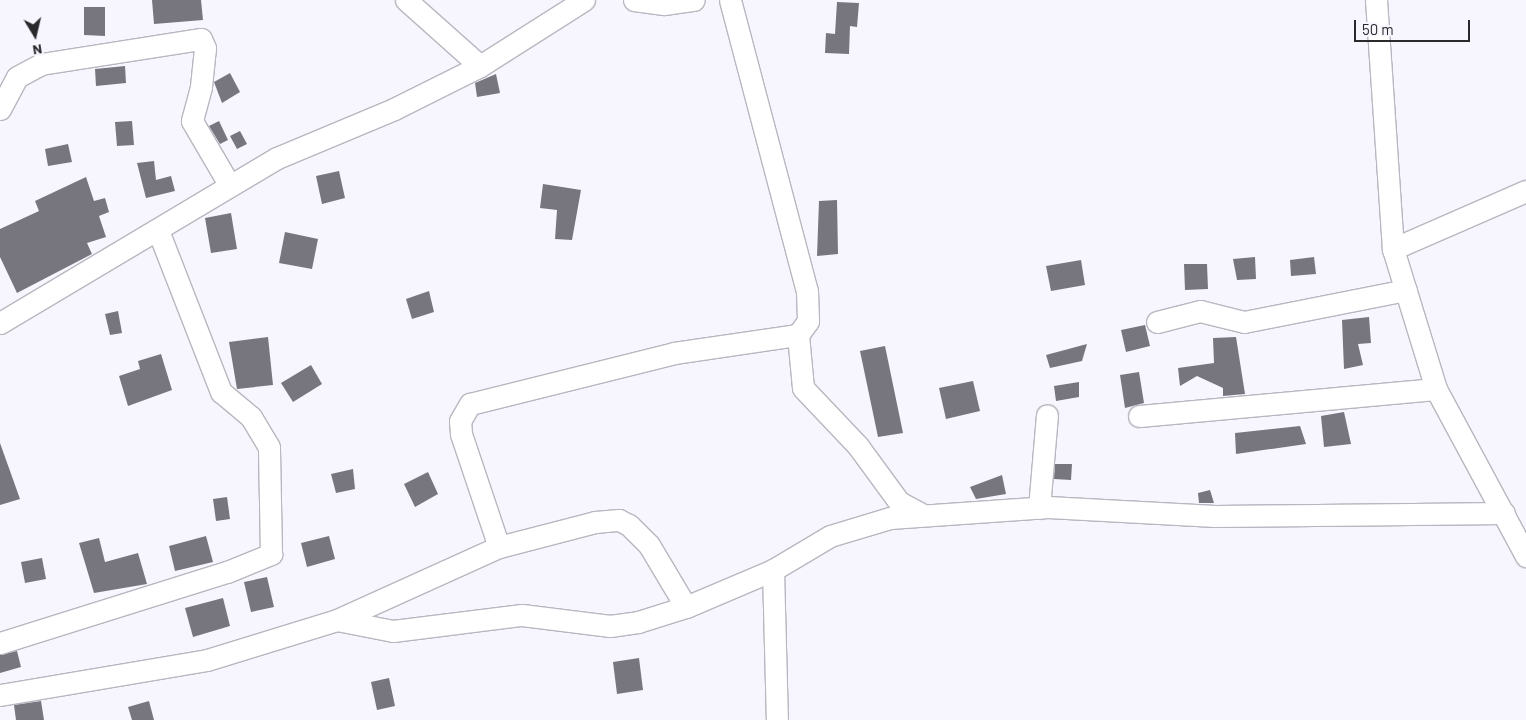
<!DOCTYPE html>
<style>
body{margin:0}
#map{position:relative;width:1526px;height:720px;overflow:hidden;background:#f7f6fe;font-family:Barlow,sans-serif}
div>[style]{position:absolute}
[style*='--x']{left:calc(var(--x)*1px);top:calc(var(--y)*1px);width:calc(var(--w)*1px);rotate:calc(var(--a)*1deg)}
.building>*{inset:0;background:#77767e}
.roads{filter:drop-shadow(1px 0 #b8b7c0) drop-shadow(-1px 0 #b8b7c0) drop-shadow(0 1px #b8b7c0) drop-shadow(0 -1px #b8b7c0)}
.minor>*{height:21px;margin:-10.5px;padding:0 10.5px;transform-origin:10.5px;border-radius:10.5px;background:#fff}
span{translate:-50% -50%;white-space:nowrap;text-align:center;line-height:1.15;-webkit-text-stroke:4px #f7f6fe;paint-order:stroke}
.north{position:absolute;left:10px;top:10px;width:50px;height:50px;-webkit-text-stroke:4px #f7f6fe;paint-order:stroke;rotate:171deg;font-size:14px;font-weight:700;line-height:20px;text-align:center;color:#2a2a2d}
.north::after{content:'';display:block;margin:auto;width:18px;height:22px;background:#2a2a2d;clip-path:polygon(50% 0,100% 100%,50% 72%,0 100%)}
.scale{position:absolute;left:1354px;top:20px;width:116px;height:22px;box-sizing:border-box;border:2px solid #2a2a2d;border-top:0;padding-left:6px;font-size:15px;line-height:18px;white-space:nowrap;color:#2a2a2d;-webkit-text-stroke:4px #f7f6fe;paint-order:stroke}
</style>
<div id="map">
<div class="building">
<div style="clip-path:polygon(152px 0,201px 0,203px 20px,154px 24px)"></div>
<div style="clip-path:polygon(837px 2px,859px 3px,857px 27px,850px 26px,849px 54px,825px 53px,826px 33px,835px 34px)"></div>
<div style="clip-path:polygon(84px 7px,105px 7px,105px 36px,84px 35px)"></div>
<div style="clip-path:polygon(125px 66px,126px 83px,96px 86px,95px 69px)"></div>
<div style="clip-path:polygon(230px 73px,240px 92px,222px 103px,214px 82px)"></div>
<div style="clip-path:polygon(496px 74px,500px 93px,477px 97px,475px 83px)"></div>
<div style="clip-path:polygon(132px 121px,134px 145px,117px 146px,115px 122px)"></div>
<div style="clip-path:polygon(219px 121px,228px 140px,220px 144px,209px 126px)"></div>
<div style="clip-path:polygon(240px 131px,247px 144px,237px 149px,230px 136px)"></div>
<div style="clip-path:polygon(68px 144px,72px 162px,48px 166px,45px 149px)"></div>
<div style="clip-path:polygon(154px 161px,156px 180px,171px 176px,175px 191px,146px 198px,137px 163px)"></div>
<div style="clip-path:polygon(339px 171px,345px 198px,322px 204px,316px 176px)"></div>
<div style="clip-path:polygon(86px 177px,94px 201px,105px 198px,109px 212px,99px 216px,106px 237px,87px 243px,92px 254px,17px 293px,0 257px,0 229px,39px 211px,35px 201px)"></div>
<div style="clip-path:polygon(543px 184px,581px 190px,572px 240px,555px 239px,557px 210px,540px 208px)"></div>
<div style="clip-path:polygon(837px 200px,838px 254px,817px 256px,819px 201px)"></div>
<div style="clip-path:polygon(231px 213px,237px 249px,211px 253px,205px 218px)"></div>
<div style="clip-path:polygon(285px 232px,318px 239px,312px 269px,279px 263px)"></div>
<div style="clip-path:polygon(1255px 257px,1256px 279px,1237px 280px,1233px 259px)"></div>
<div style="clip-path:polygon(1314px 257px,1316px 274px,1291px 276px,1290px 260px)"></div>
<div style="clip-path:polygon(1081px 260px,1085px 285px,1051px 291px,1046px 266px)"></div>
<div style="clip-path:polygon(1184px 264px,1207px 264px,1208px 289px,1185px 290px)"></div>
<div style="clip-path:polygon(429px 291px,434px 312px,412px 319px,406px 299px)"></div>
<div style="clip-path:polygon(118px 311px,122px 333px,110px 335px,105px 314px)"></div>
<div style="clip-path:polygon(1369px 317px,1371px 343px,1358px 344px,1363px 365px,1344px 369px,1342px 320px)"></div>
<div style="clip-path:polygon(1145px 325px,1150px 346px,1126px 352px,1121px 330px)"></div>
<div style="clip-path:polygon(268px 337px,273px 385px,237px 389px,229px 342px)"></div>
<div style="clip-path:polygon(1236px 337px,1245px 394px,1223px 396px,1223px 388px,1197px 376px,1180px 386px,1178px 368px,1214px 363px,1213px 338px)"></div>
<div style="clip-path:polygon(1087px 344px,1082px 361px,1050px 368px,1046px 355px)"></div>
<div style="clip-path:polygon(885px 346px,903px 433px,878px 437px,860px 351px)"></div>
<div style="clip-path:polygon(161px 354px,172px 390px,128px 406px,119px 376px,140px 369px,138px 361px)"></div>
<div style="clip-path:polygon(311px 365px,322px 384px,293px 402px,281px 383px)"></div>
<div style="clip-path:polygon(1139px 372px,1144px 403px,1125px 408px,1120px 375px)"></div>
<div style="clip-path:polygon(973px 381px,980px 411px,946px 419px,939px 388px)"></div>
<div style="clip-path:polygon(1079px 382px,1079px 397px,1056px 401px,1054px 386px)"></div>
<div style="clip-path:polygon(1344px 412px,1351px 444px,1324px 447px,1321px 416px)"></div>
<div style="clip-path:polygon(1300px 426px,1306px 444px,1236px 454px,1235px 433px)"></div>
<div style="clip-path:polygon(0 443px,20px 499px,0 505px)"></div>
<div style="clip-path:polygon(1055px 464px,1072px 464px,1071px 480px,1054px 479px)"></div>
<div style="clip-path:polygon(353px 469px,355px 489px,336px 493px,331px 474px)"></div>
<div style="clip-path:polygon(428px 472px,438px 494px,415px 507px,404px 484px)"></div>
<div style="clip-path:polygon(1002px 475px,1006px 494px,976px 499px,970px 487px)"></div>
<div style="clip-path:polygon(1210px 490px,1214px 503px,1199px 503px,1198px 493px)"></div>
<div style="clip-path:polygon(227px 497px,230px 519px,216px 521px,213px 499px)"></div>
<div style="clip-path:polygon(206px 536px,213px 562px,175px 571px,169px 546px)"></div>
<div style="clip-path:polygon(329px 536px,335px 559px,307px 567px,301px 543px)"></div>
<div style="clip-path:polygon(99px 538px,105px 562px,138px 553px,147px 584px,94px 593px,79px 543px)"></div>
<div style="clip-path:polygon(42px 558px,46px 579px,25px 583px,21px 562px)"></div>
<div style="clip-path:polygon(267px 577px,274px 607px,251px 612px,244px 582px)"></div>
<div style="clip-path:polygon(223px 598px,230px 626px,193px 637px,185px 608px)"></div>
<div style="clip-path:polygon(17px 651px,21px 667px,0 673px,0 655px)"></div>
<div style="clip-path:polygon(639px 658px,643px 690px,617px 694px,613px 662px)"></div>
<div style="clip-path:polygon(389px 678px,395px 706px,377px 710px,371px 682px)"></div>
<div style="clip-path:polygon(41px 701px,44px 720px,16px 720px,14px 705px)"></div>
<div style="clip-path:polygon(149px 701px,154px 720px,132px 720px,128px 707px)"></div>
</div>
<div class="roads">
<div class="minor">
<div style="--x:406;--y:0;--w:99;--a:41.7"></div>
<div style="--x:634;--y:0;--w:30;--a:8"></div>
<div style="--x:664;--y:4;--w:30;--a:-8"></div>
<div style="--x:730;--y:0;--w:301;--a:75.2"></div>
<div style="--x:807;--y:291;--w:30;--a:88"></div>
<div style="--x:808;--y:321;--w:17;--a:126"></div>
<div style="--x:798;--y:335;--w:53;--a:84.6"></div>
<div style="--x:803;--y:388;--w:80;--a:46.5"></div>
<div style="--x:858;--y:446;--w:69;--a:53.8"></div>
<div style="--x:899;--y:502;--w:27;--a:28"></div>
<div style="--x:1376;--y:0;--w:250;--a:86.1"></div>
<div style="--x:1393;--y:249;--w:146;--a:72.9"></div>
<div style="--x:1436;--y:389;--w:190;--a:61.7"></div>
<div style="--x:0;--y:109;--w:36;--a:-62"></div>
<div style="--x:17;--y:77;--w:27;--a:-28"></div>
<div style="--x:41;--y:64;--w:162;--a:-8.9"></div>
<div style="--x:201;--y:39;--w:10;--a:66"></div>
<div style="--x:205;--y:48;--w:39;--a:96"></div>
<div style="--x:201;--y:87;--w:35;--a:105"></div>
<div style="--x:192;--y:121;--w:75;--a:59.7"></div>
<div style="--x:1393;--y:249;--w:145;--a:-23.6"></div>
<div style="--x:1157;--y:322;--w:44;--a:-14.3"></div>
<div style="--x:1200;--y:311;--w:45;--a:14"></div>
<div style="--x:1244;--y:322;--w:165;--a:-11.2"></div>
<div style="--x:0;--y:323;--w:322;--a:-30.8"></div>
<div style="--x:277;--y:158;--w:127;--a:-22.7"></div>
<div style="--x:394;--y:109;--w:96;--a:-26.6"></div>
<div style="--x:480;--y:66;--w:123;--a:-32.4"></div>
<div style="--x:1139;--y:416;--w:298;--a:-5.2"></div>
<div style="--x:1039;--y:508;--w:93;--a:-85.1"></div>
<div style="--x:499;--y:547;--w:119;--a:-108.6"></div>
<div style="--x:461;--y:434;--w:13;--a:-94"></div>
<div style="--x:460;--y:421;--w:20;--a:-60"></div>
<div style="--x:470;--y:404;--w:210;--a:-14"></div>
<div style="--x:674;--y:353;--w:125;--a:-8.3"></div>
<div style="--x:773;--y:570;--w:150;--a:88.5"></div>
<div style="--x:337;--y:620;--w:57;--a:11.1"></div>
<div style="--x:393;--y:631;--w:130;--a:-7.1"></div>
<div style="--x:522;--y:615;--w:89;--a:7.1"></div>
<div style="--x:610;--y:626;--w:28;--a:-8"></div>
<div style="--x:638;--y:622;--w:50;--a:-17.4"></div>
<div style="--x:686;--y:607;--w:95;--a:-23"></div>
<div style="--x:773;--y:570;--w:66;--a:-30.8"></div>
<div style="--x:830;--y:536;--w:63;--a:-16.7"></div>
<div style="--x:890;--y:518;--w:158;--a:-4"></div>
<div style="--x:1048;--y:507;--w:167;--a:3.1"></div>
<div style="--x:1215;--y:516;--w:289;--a:-0.6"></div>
<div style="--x:0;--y:643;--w:238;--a:-17.4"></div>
<div style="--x:227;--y:572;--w:48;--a:-22.2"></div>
<div style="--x:271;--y:554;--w:107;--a:-91.1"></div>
<div style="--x:269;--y:447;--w:35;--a:-121"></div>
<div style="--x:251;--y:417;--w:39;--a:-140"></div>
<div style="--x:221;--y:392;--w:174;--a:-111.3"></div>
<div style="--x:0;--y:695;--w:210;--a:-9.6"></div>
<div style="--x:207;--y:660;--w:136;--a:-17.1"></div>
<div style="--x:337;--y:620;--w:178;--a:-24.3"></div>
<div style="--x:499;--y:547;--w:99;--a:-14.6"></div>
<div style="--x:595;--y:522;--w:24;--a:-5"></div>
<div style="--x:619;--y:520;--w:11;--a:27"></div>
<div style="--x:629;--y:525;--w:28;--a:45"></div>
<div style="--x:649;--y:545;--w:72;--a:59.2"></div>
</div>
</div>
<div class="north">N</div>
<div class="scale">50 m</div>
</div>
